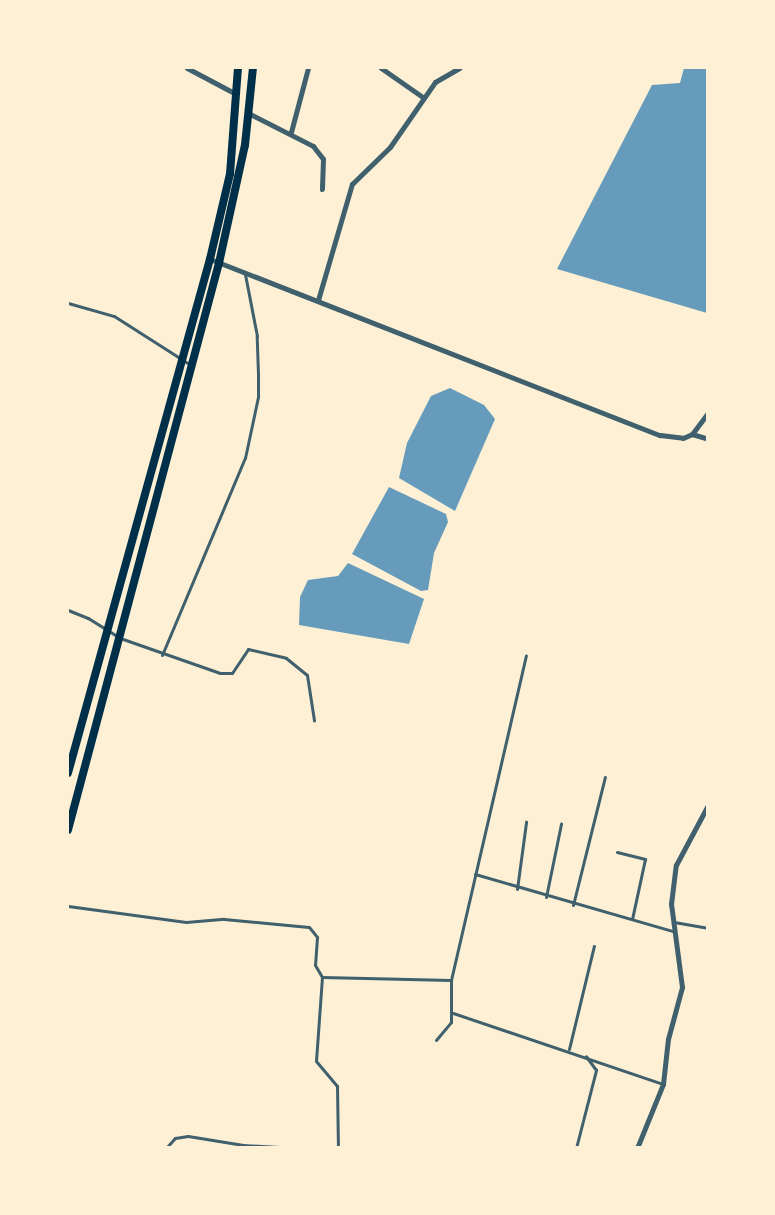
<!DOCTYPE html>
<style>
body{margin:0}
#map{position:relative;width:775px;height:1215px;overflow:hidden;background:#fdf0d5;font-family:"Alegreya Sans",sans-serif}
div>[style]{position:absolute}
[style*='--x']{left:calc(var(--x)*1px);top:calc(var(--y)*1px);width:calc(var(--w)*1px);rotate:calc(var(--a)*1deg)}
.water>*{inset:0;background:#669bbc}
.service>*{height:3px;margin:-1.5px;padding:0 1.5px;transform-origin:1.5px;border-radius:1.5px;background:#3f606c}
.minor>*{height:5px;margin:-2.5px;padding:0 2.5px;transform-origin:2.5px;border-radius:2.5px;background:#3f606c}
.primary>*{height:8px;margin:-4px;padding:0 4px;transform-origin:4px;border-radius:4px;background:#003049}
span{translate:-50% -50%;white-space:nowrap;text-align:center;line-height:1.15;-webkit-text-stroke:6px #fdf0d5;paint-order:stroke}
.frame{position:absolute;inset:0;border:69px solid #fdf0d5;pointer-events:none}
</style>
<div id="map">
<div class="water">
<div style="clip-path:polygon(684px 68px,707px 68px,707px 313px,557px 269px,652px 85px,680px 83px)"></div>
<div style="clip-path:polygon(450px 388px,484px 405px,495px 419px,455px 511px,399px 478px,407px 443px,431px 396px)"></div>
<div style="clip-path:polygon(389px 487px,446px 514px,448px 522px,434px 553px,428px 590px,421px 591px,352px 554px)"></div>
<div style="clip-path:polygon(348px 563px,424px 599px,409px 644px,299px 625px,300px 597px,308px 580px,338px 576px)"></div>
</div>
<div class="service">
<div style="--x:68;--y:303;--w:48;--a:15.8"></div>
<div style="--x:114;--y:316;--w:91;--a:32.5"></div>
<div style="--x:68;--y:610;--w:22;--a:22"></div>
<div style="--x:88;--y:618;--w:38;--a:32"></div>
<div style="--x:120;--y:638;--w:106;--a:19.3"></div>
<div style="--x:220;--y:673;--w:12;--a:0"></div>
<div style="--x:232;--y:673;--w:29;--a:-56"></div>
<div style="--x:248;--y:649;--w:39;--a:13"></div>
<div style="--x:286;--y:658;--w:27;--a:39"></div>
<div style="--x:307;--y:675;--w:46;--a:81.2"></div>
<div style="--x:162;--y:655;--w:214;--a:-67.2"></div>
<div style="--x:245;--y:458;--w:62;--a:-78"></div>
<div style="--x:258;--y:397;--w:23;--a:-90"></div>
<div style="--x:258;--y:374;--w:38;--a:-92"></div>
<div style="--x:257;--y:336;--w:63;--a:-101"></div>
<div style="--x:617;--y:852;--w:29;--a:14"></div>
<div style="--x:645;--y:859;--w:61;--a:102.2"></div>
<div style="--x:475;--y:874;--w:206;--a:16.1"></div>
<div style="--x:517;--y:889;--w:68;--a:-82.3"></div>
<div style="--x:546;--y:897;--w:75;--a:-78.4"></div>
<div style="--x:573;--y:905;--w:132;--a:-76"></div>
<div style="--x:68;--y:906;--w:119;--a:7.7"></div>
<div style="--x:186;--y:922;--w:38;--a:-5"></div>
<div style="--x:224;--y:919;--w:85;--a:5.4"></div>
<div style="--x:309;--y:927;--w:13;--a:51"></div>
<div style="--x:317;--y:937;--w:28;--a:94"></div>
<div style="--x:315;--y:965;--w:14;--a:60"></div>
<div style="--x:674;--y:922;--w:35;--a:10"></div>
<div style="--x:322;--y:977;--w:84;--a:94.1"></div>
<div style="--x:316;--y:1061;--w:33;--a:50"></div>
<div style="--x:337;--y:1086;--w:62;--a:89.1"></div>
<div style="--x:322;--y:977;--w:129;--a:1.3"></div>
<div style="--x:453;--y:1013;--w:222;--a:18.7"></div>
<div style="--x:436;--y:1040;--w:23;--a:-50"></div>
<div style="--x:451;--y:1022;--w:42;--a:-90"></div>
<div style="--x:451;--y:980;--w:333;--a:-77"></div>
<div style="--x:569;--y:1049;--w:106;--a:-76.4"></div>
<div style="--x:166;--y:1148;--w:13;--a:-48"></div>
<div style="--x:175;--y:1138;--w:13;--a:-9"></div>
<div style="--x:188;--y:1136;--w:56;--a:9.3"></div>
<div style="--x:243;--y:1145;--w:54;--a:3.2"></div>
<div style="--x:576;--y:1148;--w:81;--a:-75.6"></div>
<div style="--x:596;--y:1070;--w:17;--a:-126"></div>
</div>
<div class="minor">
<div style="--x:187;--y:68;--w:55;--a:28"></div>
<div style="--x:381;--y:68;--w:52;--a:34.9"></div>
<div style="--x:250;--y:114;--w:71;--a:26.9"></div>
<div style="--x:313;--y:146;--w:16;--a:52"></div>
<div style="--x:323;--y:159;--w:30;--a:92"></div>
<div style="--x:291;--y:132;--w:66;--a:-75.1"></div>
<div style="--x:210;--y:259;--w:483;--a:21.4"></div>
<div style="--x:660;--y:435;--w:23;--a:7"></div>
<div style="--x:683;--y:438;--w:10;--a:-24"></div>
<div style="--x:692;--y:434;--w:26;--a:-53"></div>
<div style="--x:318;--y:300;--w:121;--a:-73.7"></div>
<div style="--x:352;--y:184;--w:53;--a:-44.2"></div>
<div style="--x:390;--y:147;--w:79;--a:-55.3"></div>
<div style="--x:435;--y:82;--w:28;--a:-30"></div>
<div style="--x:692;--y:434;--w:17;--a:17"></div>
<div style="--x:637;--y:1148;--w:69;--a:-67.9"></div>
<div style="--x:663;--y:1084;--w:45;--a:-83.7"></div>
<div style="--x:668;--y:1039;--w:54;--a:-74.9"></div>
<div style="--x:682;--y:987;--w:84;--a:-97.5"></div>
<div style="--x:671;--y:904;--w:39;--a:-83"></div>
<div style="--x:676;--y:865;--w:68;--a:-61.9"></div>
</div>
<div class="primary">
<div style="--x:68;--y:773;--w:533;--a:-74.56"></div>
<div style="--x:210;--y:259;--w:87;--a:-76.8"></div>
<div style="--x:230;--y:174;--w:106;--a:-85.7"></div>
<div style="--x:68;--y:830;--w:587;--a:-75.09"></div>
<div style="--x:219;--y:263;--w:121;--a:-77.6"></div>
<div style="--x:245;--y:145;--w:77;--a:-84.1"></div>
</div>
<div class="frame"></div>
</div>
